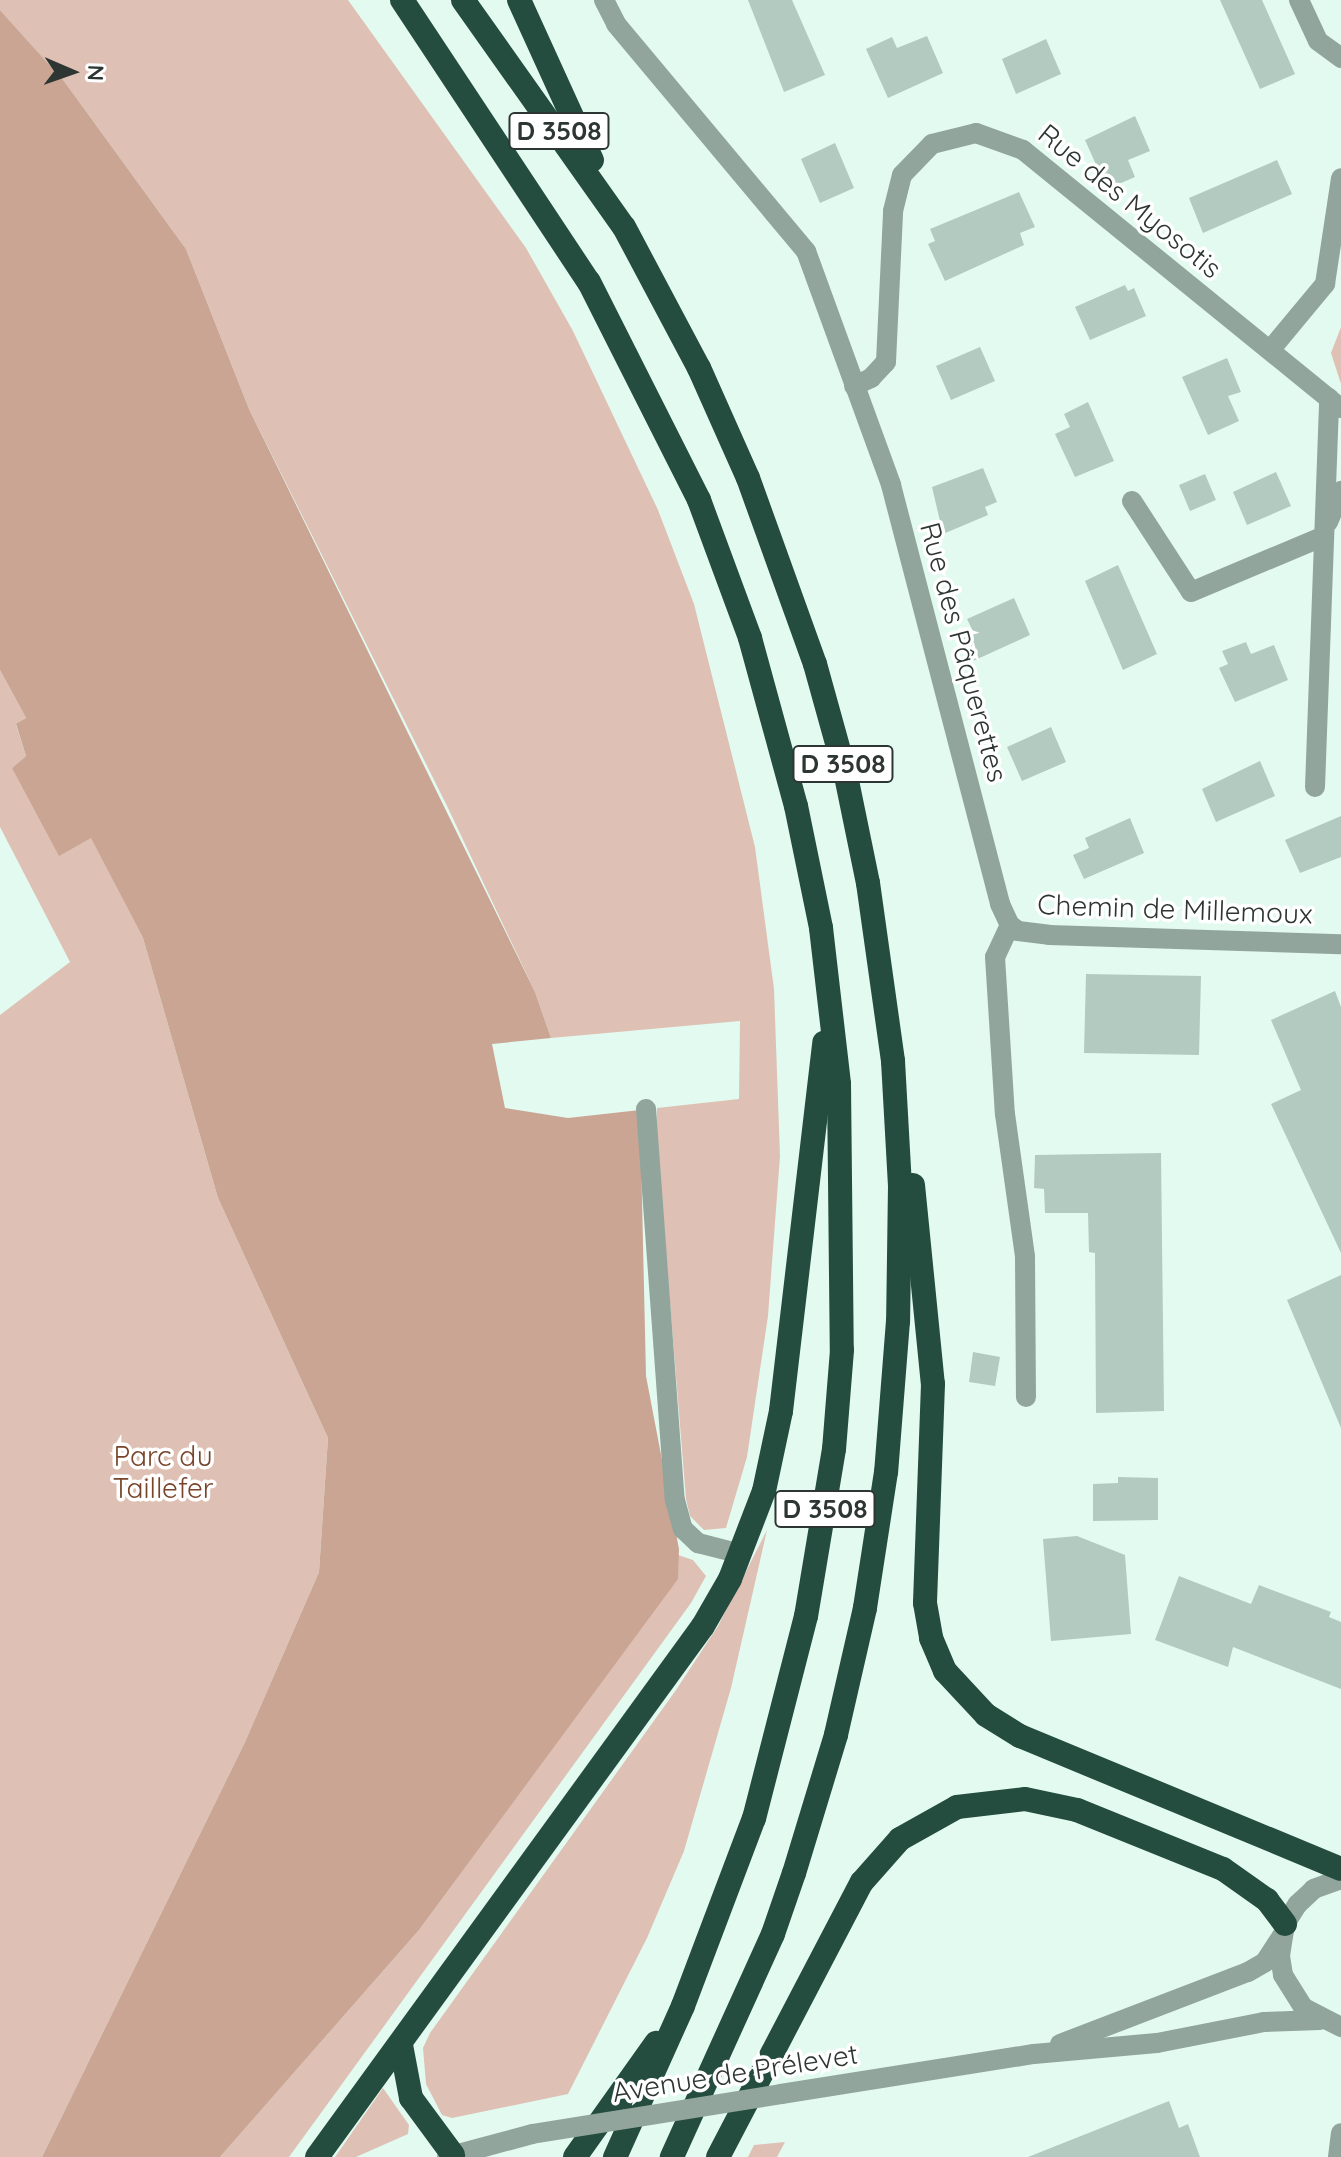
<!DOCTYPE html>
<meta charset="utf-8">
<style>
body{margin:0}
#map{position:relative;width:1341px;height:2157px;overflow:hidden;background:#e3faf1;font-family:Quicksand,sans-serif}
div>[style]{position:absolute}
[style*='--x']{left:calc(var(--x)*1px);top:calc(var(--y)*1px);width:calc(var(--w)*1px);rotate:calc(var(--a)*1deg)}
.green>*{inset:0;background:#dec1b4}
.forest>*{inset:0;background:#cba593}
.building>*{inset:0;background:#b3cac1}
.minor>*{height:20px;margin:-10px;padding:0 10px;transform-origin:10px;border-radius:10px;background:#92a59d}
.highway>*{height:24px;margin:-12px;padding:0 12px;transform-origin:12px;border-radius:12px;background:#244d3f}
.minor-bridge>*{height:20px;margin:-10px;padding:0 10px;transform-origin:10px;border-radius:10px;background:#92a59d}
span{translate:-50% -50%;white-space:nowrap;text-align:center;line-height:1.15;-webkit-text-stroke:7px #fff;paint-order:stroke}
.shield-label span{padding:2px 6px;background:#fff;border:2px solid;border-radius:6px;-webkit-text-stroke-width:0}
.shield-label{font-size:26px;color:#2d3632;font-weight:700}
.street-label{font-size:28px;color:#2d3632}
.park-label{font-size:28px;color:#78442a}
.north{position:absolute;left:32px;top:32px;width:80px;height:80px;-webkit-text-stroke:6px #fff;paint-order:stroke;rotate:92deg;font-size:22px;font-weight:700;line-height:32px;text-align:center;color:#2d3632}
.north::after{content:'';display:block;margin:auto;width:28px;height:36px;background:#2d3632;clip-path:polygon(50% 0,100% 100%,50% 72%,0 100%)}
</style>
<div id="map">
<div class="green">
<div style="clip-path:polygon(0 0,348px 0,526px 248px,573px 331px,658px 510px,694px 604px,755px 847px,774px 989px,780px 1156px,768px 1316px,747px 1457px,726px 1528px,704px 1530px,690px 1516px,686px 1499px,656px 1130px,657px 1108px,739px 1099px,740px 1021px,551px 1038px,535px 992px,448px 808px,249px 409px,186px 249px,64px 81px,0 10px)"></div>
<div style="clip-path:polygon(1341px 327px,1341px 384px,1331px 353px)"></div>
<div style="clip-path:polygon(0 670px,26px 718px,16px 725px,26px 756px,12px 768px,91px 837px,143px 938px,218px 1198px,328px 1438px,319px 1572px,245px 1742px,42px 2157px,0 2157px,0 1015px,70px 962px,0 827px)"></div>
<div style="clip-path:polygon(767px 1530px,731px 1688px,684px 1851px,647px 1938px,568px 2094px,452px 2118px,442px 2115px,426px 2084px,423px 2048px,430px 2033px,676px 1690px,718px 1626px)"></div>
<div style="clip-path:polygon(678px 1555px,693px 1560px,706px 1576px,691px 1603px,289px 2157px,220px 2157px,419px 1930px,677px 1579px)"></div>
<div style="clip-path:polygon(383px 2088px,409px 2125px,408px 2134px,356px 2157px,335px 2157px)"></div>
<div style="clip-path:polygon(785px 2142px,777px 2157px,748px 2157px,754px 2145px)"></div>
</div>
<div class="forest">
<div style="clip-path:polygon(0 10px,64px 81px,186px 249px,249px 409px,535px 992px,551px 1038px,492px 1044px,505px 1108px,568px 1118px,640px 1110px,646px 1376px,679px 1549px,678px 1579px,419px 1930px,220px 2157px,42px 2157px,245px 1742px,319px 1572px,328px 1438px,218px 1198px,143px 938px,91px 838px,59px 856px,12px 768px,26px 756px,16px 724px,26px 718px,0 670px)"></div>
</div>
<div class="building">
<div style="clip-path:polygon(748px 0,792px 0,825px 75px,784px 92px)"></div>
<div style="clip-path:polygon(1220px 0,1262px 0,1295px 74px,1260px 89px)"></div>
<div style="clip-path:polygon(927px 36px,943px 73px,888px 98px,866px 49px,892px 37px,897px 48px)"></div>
<div style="clip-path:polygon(1046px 39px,1061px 74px,1016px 94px,1002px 59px)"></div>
<div style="clip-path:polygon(1135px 116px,1150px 151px,1128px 160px,1135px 177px,1107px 189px,1085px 140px)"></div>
<div style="clip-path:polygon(835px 143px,854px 188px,820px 203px,801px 159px)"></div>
<div style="clip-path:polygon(1277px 160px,1292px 194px,1203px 233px,1189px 198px)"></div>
<div style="clip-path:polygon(1019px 192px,1035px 227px,1020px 233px,1024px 245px,945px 281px,928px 244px,935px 241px,930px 229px)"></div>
<div style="clip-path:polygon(1125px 285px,1128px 291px,1134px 288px,1146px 316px,1090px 340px,1075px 307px)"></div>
<div style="clip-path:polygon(980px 347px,995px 381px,951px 400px,936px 366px)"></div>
<div style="clip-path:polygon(1227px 358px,1241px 392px,1228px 396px,1239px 421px,1208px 435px,1182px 377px)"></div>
<div style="clip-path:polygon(1088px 402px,1114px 461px,1075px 477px,1055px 434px,1070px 427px,1064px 414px)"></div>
<div style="clip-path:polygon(983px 468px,997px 502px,985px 507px,988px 515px,943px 534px,932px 487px)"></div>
<div style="clip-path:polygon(1276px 472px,1291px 506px,1247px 525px,1233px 492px)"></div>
<div style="clip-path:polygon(1205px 474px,1216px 500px,1190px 511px,1179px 485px)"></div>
<div style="clip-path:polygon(1118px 565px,1157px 654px,1123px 670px,1085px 581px)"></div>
<div style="clip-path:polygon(1014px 598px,1030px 635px,973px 661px,963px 638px,974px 633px,967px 619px)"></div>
<div style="clip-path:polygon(1246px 642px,1251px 654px,1274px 645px,1288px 680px,1235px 702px,1219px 668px,1228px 664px,1222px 651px)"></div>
<div style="clip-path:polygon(1051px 727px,1066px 762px,1022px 781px,1007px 747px)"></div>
<div style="clip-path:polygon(1260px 761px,1275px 796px,1216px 822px,1202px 789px)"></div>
<div style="clip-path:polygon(1341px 816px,1341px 857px,1300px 873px,1285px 840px)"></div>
<div style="clip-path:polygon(1130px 818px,1144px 853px,1084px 879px,1073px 855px,1089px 848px,1085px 838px)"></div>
<div style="clip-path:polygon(1086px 974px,1201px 976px,1199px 1055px,1084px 1053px)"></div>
<div style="clip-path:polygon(1335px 991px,1341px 1007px,1341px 1253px,1271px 1104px,1301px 1090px,1271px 1020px)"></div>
<div style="clip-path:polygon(1161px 1153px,1164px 1411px,1096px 1413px,1095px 1253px,1089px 1252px,1088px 1213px,1045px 1213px,1044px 1189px,1034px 1188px,1035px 1155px)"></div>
<div style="clip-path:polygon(1341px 1275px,1341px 1428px,1287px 1300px)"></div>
<div style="clip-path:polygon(973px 1352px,1000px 1357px,995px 1386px,969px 1382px)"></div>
<div style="clip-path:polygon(1118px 1477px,1158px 1478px,1158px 1520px,1093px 1521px,1093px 1484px,1118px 1483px)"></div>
<div style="clip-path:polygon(1077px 1536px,1125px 1555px,1131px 1634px,1051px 1641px,1043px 1539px)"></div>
<div style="clip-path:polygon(1179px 1576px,1251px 1604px,1259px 1585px,1331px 1612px,1329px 1617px,1341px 1622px,1341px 1689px,1233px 1647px,1228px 1667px,1155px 1640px)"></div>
<div style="clip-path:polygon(1169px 2101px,1179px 2128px,1188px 2124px,1200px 2157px,1028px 2157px)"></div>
</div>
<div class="minor">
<div style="--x:604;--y:0;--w:27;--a:63"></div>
<div style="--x:616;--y:24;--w:296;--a:50.1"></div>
<div style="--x:806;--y:251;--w:249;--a:70"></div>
<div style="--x:891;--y:485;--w:433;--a:75.4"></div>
<div style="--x:1000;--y:904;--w:23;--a:65"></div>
<div style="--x:1010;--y:925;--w:35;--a:115"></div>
<div style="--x:995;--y:957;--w:157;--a:86.4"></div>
<div style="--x:1005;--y:1114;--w:144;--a:82"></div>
<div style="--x:1025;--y:1257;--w:140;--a:89.6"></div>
<div style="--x:1299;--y:0;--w:45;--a:65.1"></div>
<div style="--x:1318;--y:41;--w:29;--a:36"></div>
<div style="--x:1271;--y:349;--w:85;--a:-50.3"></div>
<div style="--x:1325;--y:284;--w:107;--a:-81.4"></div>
<div style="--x:854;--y:386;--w:19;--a:-25"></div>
<div style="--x:871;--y:378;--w:22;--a:-47"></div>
<div style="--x:886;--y:362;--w:151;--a:-87.3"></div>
<div style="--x:893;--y:211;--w:37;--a:-76"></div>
<div style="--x:902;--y:175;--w:43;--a:-45.9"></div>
<div style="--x:932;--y:144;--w:45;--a:-14"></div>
<div style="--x:976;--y:133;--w:50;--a:19.9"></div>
<div style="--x:1023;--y:150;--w:409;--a:39.1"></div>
<div style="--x:1132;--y:501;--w:108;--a:57"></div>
<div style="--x:1191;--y:592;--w:142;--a:-22.8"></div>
<div style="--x:1328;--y:522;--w:34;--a:-67"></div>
<div style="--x:1315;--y:787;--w:389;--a:-87.9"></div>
<div style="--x:1010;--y:925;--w:10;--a:37"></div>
<div style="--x:1018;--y:931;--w:31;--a:7"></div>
<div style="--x:1049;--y:935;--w:292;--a:1.8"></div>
<div style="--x:646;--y:1109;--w:392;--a:85.8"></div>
<div style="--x:675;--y:1500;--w:30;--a:75"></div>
<div style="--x:683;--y:1529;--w:21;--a:43"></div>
<div style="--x:698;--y:1543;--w:44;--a:14.3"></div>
<div style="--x:1341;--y:1879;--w:29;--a:160"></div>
<div style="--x:1314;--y:1889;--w:23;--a:137"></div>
<div style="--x:1297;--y:1905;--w:22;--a:122"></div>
<div style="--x:1285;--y:1924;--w:32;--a:99"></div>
<div style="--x:1280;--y:1956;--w:19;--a:81"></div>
<div style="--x:1283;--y:1975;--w:39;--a:58"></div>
<div style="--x:1304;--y:2008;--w:42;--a:27.2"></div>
<div style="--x:1060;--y:2044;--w:201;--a:-21"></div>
<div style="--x:1248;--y:1972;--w:20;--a:-30"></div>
<div style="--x:1265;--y:1962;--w:31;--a:-57"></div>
<div style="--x:781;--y:2094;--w:256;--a:-9"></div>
<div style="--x:1034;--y:2054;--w:123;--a:-5.1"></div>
<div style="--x:1157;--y:2043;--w:109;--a:-11.1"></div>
<div style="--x:1264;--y:2022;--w:56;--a:-2"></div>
<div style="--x:447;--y:2157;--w:88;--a:-15.1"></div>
<div style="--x:1338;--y:2157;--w:24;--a:-83"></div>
</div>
<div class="highway">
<div style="--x:402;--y:0;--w:338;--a:56.5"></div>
<div style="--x:589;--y:282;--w:244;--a:63.2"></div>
<div style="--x:699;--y:500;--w:147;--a:69.7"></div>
<div style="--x:750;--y:638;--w:174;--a:74.7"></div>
<div style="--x:796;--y:806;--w:125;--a:78.4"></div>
<div style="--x:821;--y:928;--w:157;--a:83.4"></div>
<div style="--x:839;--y:1084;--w:266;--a:89.4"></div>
<div style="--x:842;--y:1350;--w:99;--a:94.6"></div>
<div style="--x:834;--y:1449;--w:169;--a:99.5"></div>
<div style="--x:806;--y:1616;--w:209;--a:104.4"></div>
<div style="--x:754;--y:1818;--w:201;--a:110.7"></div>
<div style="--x:683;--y:2006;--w:166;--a:114.2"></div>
<div style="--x:463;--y:0;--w:278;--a:54.7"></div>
<div style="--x:624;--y:227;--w:160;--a:62"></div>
<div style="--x:699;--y:368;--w:120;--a:66"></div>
<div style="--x:748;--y:478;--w:198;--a:70.2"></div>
<div style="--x:815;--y:664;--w:116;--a:74.5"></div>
<div style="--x:846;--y:776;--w:109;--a:78.4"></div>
<div style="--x:868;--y:883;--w:180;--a:82"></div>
<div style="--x:893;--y:1061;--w:124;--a:86.8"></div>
<div style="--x:900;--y:1185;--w:136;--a:90.8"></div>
<div style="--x:898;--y:1321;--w:151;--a:94.5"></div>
<div style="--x:886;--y:1472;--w:138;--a:98.8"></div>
<div style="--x:865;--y:1608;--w:130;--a:102.9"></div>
<div style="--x:836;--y:1735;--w:144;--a:106.9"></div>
<div style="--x:794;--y:1873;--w:65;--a:109"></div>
<div style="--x:773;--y:1934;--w:245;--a:114.4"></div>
<div style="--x:519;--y:0;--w:176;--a:65.5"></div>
<div style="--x:913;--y:1185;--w:200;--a:84.3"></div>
<div style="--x:933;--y:1384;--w:219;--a:92.1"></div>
<div style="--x:925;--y:1603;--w:36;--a:80"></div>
<div style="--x:931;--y:1638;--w:36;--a:67"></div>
<div style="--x:945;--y:1671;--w:60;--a:47"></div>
<div style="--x:986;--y:1715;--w:40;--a:32"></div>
<div style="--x:1020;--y:1736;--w:347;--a:22.5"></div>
<div style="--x:401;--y:2045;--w:54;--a:79.3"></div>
<div style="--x:411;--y:2098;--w:71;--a:53.6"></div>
<div style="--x:317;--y:2157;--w:656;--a:-53.99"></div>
<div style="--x:703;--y:1626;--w:54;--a:-60.1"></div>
<div style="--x:730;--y:1579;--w:94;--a:-68.9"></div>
<div style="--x:764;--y:1491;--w:82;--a:-78"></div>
<div style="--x:781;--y:1411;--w:371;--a:-83.3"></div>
<div style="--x:575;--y:2157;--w:140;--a:-54.6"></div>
<div style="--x:718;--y:2157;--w:310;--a:-62.4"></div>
<div style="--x:862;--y:1882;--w:57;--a:-48.5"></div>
<div style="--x:900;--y:1839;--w:65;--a:-29.3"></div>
<div style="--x:957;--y:1807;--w:68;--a:-6.7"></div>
<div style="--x:1025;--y:1799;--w:53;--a:11.9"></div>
<div style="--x:1077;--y:1810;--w:157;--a:22"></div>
<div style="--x:1223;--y:1869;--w:54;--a:35.2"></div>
<div style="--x:1267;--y:1900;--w:30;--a:53"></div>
</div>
<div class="minor-bridge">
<div style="--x:532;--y:2134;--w:252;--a:-9.1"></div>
</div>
<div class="shield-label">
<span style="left:559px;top:131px">D 3508</span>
<span style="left:843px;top:764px">D 3508</span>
<span style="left:825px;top:1509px">D 3508</span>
</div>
<div class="street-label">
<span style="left:1130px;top:201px;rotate:39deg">Rue des Myosotis</span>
<span style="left:964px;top:652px;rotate:75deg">Rue des Pâquerettes</span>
<span style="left:1175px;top:909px;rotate:2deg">Chemin de Millemoux</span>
<span style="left:735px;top:2073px;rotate:-9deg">Avenue de Prélevet</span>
</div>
<div class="park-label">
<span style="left:163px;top:1472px">Parc du<br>Taillefer</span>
</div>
<div class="north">N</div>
</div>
